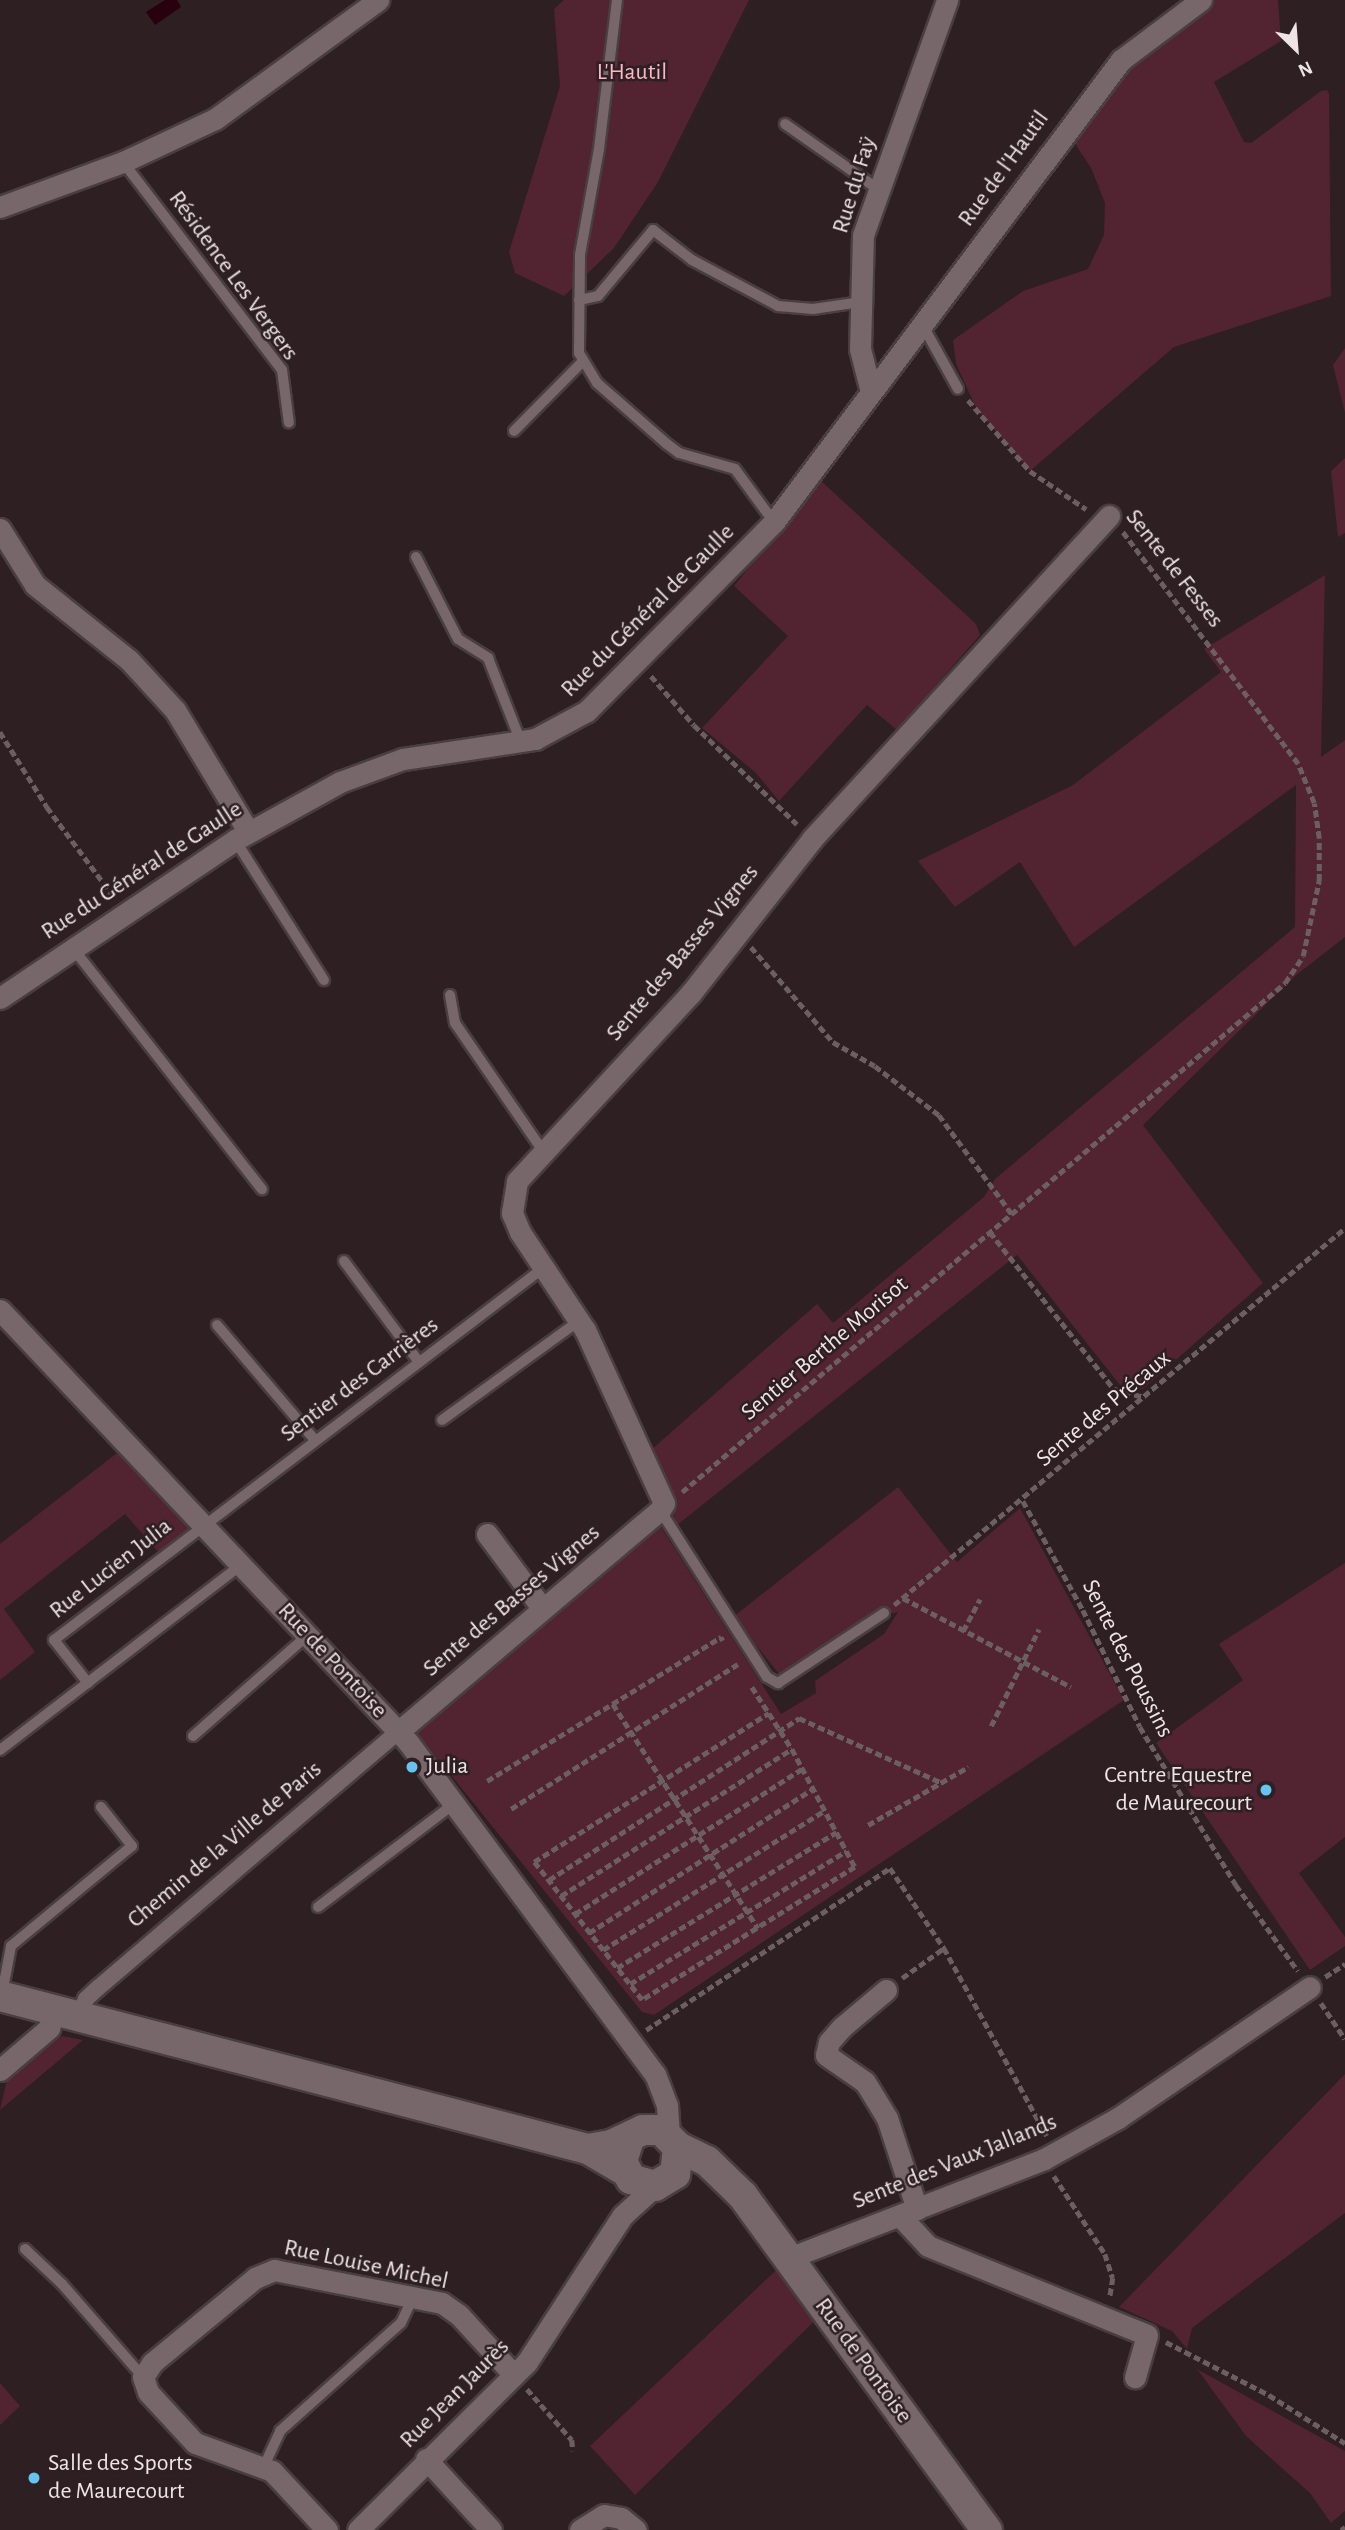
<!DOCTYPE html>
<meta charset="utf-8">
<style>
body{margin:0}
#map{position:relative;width:1345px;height:2530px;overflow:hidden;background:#2d1f22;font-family:"Alegreya Sans",sans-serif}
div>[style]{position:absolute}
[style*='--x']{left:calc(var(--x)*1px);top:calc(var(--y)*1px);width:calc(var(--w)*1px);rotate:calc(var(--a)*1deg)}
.green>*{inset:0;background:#522330}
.water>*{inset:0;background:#29010e}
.path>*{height:4.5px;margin-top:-2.25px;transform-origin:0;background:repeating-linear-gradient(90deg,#6c5f62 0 7px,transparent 0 10.5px)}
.roads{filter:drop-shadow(2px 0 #493e40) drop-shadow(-2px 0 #493e40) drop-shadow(0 2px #493e40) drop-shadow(0 -2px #493e40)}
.service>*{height:10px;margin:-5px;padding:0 5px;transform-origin:5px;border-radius:5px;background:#77676a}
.pedestrian>*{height:16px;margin:-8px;padding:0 8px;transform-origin:8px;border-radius:8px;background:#77676a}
.minor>*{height:21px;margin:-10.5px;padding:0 10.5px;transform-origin:10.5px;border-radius:10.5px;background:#77676a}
.secondary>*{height:30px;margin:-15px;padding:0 15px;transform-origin:15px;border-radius:15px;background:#77676a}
.dots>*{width:19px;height:19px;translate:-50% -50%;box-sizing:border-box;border:4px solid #2d1f22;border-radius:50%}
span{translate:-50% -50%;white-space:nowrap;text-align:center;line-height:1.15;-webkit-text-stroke:5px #2d1f22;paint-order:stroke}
.park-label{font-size:24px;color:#fbb7c6}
.street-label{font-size:24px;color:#eee4e6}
.poi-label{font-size:24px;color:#eee4e6}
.left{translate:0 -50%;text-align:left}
.right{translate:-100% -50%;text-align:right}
.north{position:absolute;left:1261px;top:14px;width:70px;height:70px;-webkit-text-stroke:5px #2d1f22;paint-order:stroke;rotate:155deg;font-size:19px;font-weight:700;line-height:28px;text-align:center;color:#eee4e6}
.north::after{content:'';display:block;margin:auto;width:24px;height:32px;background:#eee4e6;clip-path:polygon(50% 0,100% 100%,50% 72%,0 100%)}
</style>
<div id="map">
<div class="green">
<div style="clip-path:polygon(564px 0,749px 0,658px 182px,614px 248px,564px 296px,515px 273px,509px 252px,560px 86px,554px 9px)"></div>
<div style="clip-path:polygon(1202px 0,1278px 0,1281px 41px,1214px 82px,1244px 142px,1251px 143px,1321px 91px,1327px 90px,1329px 94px,1331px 296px,1174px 347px,1030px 471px,977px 410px,956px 364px,953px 340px,1023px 291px,1088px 269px,1104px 235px,1105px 203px,1091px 168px,1070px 136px,1120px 76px)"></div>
<div style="clip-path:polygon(1345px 348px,1345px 413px,1333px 365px)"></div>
<div style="clip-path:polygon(1345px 458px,1345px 533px,1338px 537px,1331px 471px)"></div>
<div style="clip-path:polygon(819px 479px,976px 624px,980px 635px,897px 730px,867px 705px,779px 801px,756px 773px,702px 728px,788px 636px,734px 586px)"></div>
<div style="clip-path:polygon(1325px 575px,1321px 757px,1345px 740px,1345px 937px,1295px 976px,1143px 1125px,1263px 1283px,1143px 1389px,1120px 1385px,1017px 1255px,677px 1525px,651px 1450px,817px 1304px,833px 1323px,984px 1197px,995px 1179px,1295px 927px,1296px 785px,1074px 947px,1020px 862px,955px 907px,918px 861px,1073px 785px,1221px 672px,1204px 649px)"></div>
<div style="clip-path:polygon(117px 1453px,193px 1530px,161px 1555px,125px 1514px,4px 1609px,35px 1652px,0 1680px,0 1544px)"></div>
<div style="clip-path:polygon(898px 1487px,957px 1562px,1020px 1508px,1124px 1700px,654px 2015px,642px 2012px,417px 1733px,659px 1524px,781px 1714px,816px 1693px,815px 1681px,884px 1634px,898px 1612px,869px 1618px,780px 1675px,733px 1617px)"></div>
<div style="clip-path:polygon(1345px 1563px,1345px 1837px,1299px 1873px,1345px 1937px,1345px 1946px,1310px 1970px,1156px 1743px,1243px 1680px,1219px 1644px)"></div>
<div style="clip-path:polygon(62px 2036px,83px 2040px,0 2110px,7px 2079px)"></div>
<div style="clip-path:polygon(1345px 2074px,1345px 2213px,1192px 2328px,1187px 2349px,1172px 2331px,1119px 2307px)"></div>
<div style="clip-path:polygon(789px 2258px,826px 2310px,635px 2495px,590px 2446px)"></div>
<div style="clip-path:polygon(1197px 2369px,1345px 2451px,1345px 2511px,1331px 2523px,1310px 2493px,1246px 2436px)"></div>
<div style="clip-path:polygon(0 2383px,20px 2406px,0 2425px)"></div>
</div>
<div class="water">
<div style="clip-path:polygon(165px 0,177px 0,181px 7px,155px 25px,146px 12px)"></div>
</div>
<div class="path">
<div style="--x:968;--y:400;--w:94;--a:48.9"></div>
<div style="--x:1030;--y:471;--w:68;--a:34.2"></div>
<div style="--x:651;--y:676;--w:65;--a:48.7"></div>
<div style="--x:694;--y:725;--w:143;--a:43.9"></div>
<div style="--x:0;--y:732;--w:89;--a:57.9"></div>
<div style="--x:47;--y:807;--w:112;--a:53.3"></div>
<div style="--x:751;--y:947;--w:125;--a:49.2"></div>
<div style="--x:833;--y:1042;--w:48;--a:29.7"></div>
<div style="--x:875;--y:1066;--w:81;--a:37.4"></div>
<div style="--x:939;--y:1115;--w:123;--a:53.6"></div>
<div style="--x:990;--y:1232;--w:200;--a:51.7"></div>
<div style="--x:1114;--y:1389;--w:31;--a:15"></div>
<div style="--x:682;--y:1492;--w:789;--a:-40.17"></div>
<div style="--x:1285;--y:983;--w:32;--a:-56"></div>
<div style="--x:1303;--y:956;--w:77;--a:-78"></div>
<div style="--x:1319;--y:881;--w:43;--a:-90"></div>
<div style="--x:1319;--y:838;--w:35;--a:-98"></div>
<div style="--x:1314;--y:803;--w:42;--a:-112.3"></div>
<div style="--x:1298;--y:764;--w:292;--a:-127.1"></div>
<div style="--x:1023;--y:1501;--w:124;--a:61.2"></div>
<div style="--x:1083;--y:1610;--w:130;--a:64"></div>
<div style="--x:1140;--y:1727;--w:185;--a:58.7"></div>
<div style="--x:1236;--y:1885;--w:106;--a:54.2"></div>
<div style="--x:903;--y:1598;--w:190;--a:27.9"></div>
<div style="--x:894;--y:1605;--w:588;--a:-39.89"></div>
<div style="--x:963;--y:1631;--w:36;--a:-62"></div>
<div style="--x:752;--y:1687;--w:74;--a:57.2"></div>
<div style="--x:792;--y:1749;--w:134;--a:61.9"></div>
<div style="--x:855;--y:1867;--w:251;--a:148"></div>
<div style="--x:642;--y:2000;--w:175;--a:-128"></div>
<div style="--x:534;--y:1862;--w:278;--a:-32.4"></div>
<div style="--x:613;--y:1704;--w:267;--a:57.1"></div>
<div style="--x:991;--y:1726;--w:108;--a:-63.7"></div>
<div style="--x:487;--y:1781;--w:275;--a:-31.6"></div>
<div style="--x:721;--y:1637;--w:4;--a:63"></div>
<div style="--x:511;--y:1809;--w:269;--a:-32.6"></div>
<div style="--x:868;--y:1825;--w:116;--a:-30.1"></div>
<div style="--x:549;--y:1880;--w:298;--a:-32.9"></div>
<div style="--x:799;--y:1718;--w:157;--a:24.4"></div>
<div style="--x:561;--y:1896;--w:274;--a:-32.5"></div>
<div style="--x:575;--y:1914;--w:269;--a:-32.6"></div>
<div style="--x:589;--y:1933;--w:268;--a:-32.8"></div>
<div style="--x:603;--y:1950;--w:262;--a:-32.2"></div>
<div style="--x:617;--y:1968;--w:258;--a:-31.8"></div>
<div style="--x:1325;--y:1977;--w:24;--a:-33"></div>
<div style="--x:902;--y:1978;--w:52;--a:-35.5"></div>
<div style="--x:630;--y:1984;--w:254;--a:-31.6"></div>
<div style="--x:1321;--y:2003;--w:43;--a:56.3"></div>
<div style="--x:646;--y:2030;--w:293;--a:-33.6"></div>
<div style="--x:890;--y:1868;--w:97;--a:56"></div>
<div style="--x:944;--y:1948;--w:214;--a:61.3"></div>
<div style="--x:1054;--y:2176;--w:93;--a:56.8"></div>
<div style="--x:1105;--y:2254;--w:25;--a:72"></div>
<div style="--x:1113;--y:2278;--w:20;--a:99"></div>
<div style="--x:1166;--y:2342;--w:116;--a:27.2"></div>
<div style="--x:1269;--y:2395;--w:90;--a:32.3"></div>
<div style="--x:527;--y:2389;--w:68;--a:48.6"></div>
<div style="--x:572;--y:2440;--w:11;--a:85"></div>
<div style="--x:1341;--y:2530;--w:5;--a:-37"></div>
</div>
<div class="roads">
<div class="service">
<div style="--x:617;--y:0;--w:150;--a:96.9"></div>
<div style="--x:599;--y:149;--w:108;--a:100.2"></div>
<div style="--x:580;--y:255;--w:98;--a:90.6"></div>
<div style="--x:579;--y:353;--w:35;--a:59"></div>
<div style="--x:597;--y:383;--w:93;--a:41.1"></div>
<div style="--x:667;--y:444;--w:15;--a:37"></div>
<div style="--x:679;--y:453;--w:58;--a:15.9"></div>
<div style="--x:735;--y:469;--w:66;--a:53.7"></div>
<div style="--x:785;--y:124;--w:113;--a:35"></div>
<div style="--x:123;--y:162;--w:262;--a:52.6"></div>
<div style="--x:282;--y:370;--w:53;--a:82.5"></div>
<div style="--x:579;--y:300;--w:19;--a:-12"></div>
<div style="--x:598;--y:296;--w:86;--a:-50.2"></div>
<div style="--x:653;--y:230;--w:49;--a:37.6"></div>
<div style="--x:692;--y:260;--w:98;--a:28.1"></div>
<div style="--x:778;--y:306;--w:35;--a:5"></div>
<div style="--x:813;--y:309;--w:49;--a:-8.3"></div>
<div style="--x:922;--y:324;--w:74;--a:61"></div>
<div style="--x:514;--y:431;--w:97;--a:-45.4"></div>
<div style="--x:416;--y:557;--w:92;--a:62.9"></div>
<div style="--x:458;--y:639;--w:36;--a:32"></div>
<div style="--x:488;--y:658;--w:90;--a:68.6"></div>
<div style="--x:235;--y:840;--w:166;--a:57.6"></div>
<div style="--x:72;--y:947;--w:308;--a:51.9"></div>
<div style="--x:450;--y:995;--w:28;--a:80"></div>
<div style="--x:455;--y:1023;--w:155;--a:55.5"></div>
<div style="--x:344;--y:1261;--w:126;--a:53.4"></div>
<div style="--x:217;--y:1325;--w:151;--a:49.6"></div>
<div style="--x:442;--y:1420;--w:169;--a:-35.9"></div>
<div style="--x:660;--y:1510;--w:198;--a:57.4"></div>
<div style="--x:767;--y:1677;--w:13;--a:29"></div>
<div style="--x:778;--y:1683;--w:127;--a:-33.4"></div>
<div style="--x:88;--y:1683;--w:55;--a:-128.3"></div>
<div style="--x:54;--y:1640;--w:613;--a:-37.24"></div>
<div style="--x:193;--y:1736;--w:153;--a:-41.3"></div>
<div style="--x:0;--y:1750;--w:305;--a:-37.5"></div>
<div style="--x:318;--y:1907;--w:172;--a:-37.2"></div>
<div style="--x:2;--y:1994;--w:49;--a:-79.4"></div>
<div style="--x:11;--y:1946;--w:157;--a:-39.6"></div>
<div style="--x:132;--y:1846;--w:50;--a:-128.5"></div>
<div style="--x:25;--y:2249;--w:51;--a:43.4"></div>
<div style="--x:62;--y:2284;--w:123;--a:48.9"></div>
<div style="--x:264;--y:2466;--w:38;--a:-65"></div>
<div style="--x:280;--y:2431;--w:162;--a:-41.8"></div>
<div style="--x:401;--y:2323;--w:29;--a:-65"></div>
</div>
<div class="pedestrian">
<div style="--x:79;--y:2017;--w:19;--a:-69"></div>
<div style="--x:86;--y:1999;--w:16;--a:-43"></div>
<div style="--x:98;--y:1988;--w:394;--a:-40.5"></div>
</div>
<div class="minor">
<div style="--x:0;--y:207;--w:131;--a:-20.1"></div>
<div style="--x:123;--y:162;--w:102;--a:-25.1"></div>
<div style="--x:215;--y:119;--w:202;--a:-36.1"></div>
<div style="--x:871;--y:392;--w:44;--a:-104.3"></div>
<div style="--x:860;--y:349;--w:114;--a:-88.5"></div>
<div style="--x:863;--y:235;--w:250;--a:-70.3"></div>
<div style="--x:0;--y:529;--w:66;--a:58"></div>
<div style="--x:35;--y:585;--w:120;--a:38.6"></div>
<div style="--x:129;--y:660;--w:68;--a:47.4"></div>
<div style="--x:175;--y:710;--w:141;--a:58.9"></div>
<div style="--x:0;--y:998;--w:283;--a:-33.9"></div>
<div style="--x:235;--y:840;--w:120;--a:-28.9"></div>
<div style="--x:340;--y:782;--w:67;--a:-20.1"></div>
<div style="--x:403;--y:759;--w:134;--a:-8.6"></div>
<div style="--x:535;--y:739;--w:59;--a:-28.3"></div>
<div style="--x:587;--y:711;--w:266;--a:-45.3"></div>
<div style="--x:774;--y:522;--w:578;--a:-53.09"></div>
<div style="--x:1121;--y:60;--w:100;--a:-36.9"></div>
<div style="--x:0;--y:1310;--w:594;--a:46.64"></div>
<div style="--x:408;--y:1742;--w:414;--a:53.4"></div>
<div style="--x:655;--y:2074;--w:34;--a:69"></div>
<div style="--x:667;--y:2106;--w:29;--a:86"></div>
<div style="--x:487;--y:1534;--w:92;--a:53.4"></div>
<div style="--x:398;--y:1732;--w:343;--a:-40.3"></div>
<div style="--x:660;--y:1510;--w:8;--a:-60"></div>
<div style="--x:664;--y:1503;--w:190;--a:-114.5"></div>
<div style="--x:585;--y:1330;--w:118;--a:-123.6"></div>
<div style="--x:520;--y:1232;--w:21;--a:-113"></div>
<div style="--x:512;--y:1213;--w:32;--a:-81"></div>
<div style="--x:517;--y:1181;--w:256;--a:-47.2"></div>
<div style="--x:691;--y:993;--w:196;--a:-51.8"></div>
<div style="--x:812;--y:839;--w:439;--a:-47.4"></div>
<div style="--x:886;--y:1990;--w:57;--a:139.9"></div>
<div style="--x:842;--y:2027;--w:20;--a:131"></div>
<div style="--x:829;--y:2042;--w:13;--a:103"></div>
<div style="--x:826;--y:2055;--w:47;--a:34.7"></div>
<div style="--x:865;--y:2082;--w:42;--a:58.6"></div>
<div style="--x:887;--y:2118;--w:96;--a:71.8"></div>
<div style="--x:0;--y:2070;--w:65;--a:-40.6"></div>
<div style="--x:49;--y:2028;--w:18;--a:-74"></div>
<div style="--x:900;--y:2216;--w:41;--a:47"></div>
<div style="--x:928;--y:2246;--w:236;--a:22.1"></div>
<div style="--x:1147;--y:2335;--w:44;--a:105.9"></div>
<div style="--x:789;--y:2258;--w:274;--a:-21.2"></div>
<div style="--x:1044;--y:2159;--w:85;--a:-29"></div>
<div style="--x:1118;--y:2118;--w:232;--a:-34.3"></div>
<div style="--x:426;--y:2459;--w:96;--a:47.5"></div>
<div style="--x:327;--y:2530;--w:81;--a:-133"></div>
<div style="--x:272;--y:2471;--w:82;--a:-160"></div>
<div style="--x:195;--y:2443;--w:69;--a:-132.7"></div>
<div style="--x:148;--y:2392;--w:16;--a:-108"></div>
<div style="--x:143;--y:2377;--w:17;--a:-57"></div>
<div style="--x:152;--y:2363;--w:134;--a:-39.5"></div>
<div style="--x:255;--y:2278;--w:21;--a:-23"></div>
<div style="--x:274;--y:2270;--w:171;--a:11.1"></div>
<div style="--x:442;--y:2303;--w:21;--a:35"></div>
<div style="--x:459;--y:2315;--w:81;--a:47.5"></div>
<div style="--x:358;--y:2530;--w:238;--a:-44.8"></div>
<div style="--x:527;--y:2362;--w:174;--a:-56.9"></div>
<div style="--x:622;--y:2216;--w:45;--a:-42.3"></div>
<div style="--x:580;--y:2530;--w:28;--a:-32"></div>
<div style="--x:604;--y:2515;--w:17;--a:10"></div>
<div style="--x:621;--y:2518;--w:19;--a:39"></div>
</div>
<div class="secondary">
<div style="--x:0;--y:1996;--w:608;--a:14.59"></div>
<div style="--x:588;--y:2149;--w:42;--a:30.3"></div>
<div style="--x:678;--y:2147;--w:32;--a:26"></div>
<div style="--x:707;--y:2161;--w:50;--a:44.2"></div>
<div style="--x:743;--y:2196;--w:414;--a:53.9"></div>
<div style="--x:588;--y:2149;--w:23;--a:-10"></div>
<div style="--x:611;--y:2145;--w:35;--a:-25"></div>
<div style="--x:643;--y:2130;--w:18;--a:0"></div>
<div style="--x:661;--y:2130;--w:24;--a:45"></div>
<div style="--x:678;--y:2147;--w:27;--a:96"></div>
<div style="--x:675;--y:2174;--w:23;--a:149"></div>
<div style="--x:655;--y:2186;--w:25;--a:-164"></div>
<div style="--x:631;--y:2179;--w:20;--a:-117"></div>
<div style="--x:622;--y:2161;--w:25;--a:-72"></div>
</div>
</div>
<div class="dots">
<div style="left:412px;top:1767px;background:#66c4ef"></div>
<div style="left:1266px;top:1790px;background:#66c4ef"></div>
<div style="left:34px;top:2478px;background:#66c4ef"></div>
</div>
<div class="park-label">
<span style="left:632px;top:73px">L'Hautil</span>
</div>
<div class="street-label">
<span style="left:1004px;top:169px;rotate:-54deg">Rue de l'Hautil</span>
<span style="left:855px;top:185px;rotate:-73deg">Rue du Faÿ</span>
<span style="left:233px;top:276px;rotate:54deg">Résidence Les Vergers</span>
<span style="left:1174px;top:569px;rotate:52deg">Sente de Fesses</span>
<span style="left:648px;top:611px;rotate:-45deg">Rue du Général de Gaulle</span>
<span style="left:142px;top:871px;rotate:-33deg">Rue du Général de Gaulle</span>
<span style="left:683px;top:953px;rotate:-50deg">Sente des Basses Vignes</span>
<span style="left:825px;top:1349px;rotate:-40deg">Sentier Berthe Morisot</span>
<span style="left:360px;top:1380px;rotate:-37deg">Sentier des Carrières</span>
<span style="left:1104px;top:1409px;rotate:-40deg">Sente des Précaux</span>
<span style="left:111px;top:1569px;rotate:-38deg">Rue Lucien Julia</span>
<span style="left:512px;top:1601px;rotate:-40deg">Sente des Basses Vignes</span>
<span style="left:1127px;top:1659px;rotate:63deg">Sente des Poussins</span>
<span style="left:332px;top:1661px;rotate:47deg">Rue de Pontoise</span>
<span style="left:225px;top:1845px;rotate:-40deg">Chemin de la Ville de Paris</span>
<span style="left:955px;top:2162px;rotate:-22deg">Sente des Vaux Jallands</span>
<span style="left:366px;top:2265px;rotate:12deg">Rue Louise Michel</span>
<span style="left:863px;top:2361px;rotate:54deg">Rue de Pontoise</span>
<span style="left:455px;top:2394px;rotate:-45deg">Rue Jean Jaurès</span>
</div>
<div class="poi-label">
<span class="left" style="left:426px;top:1767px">Julia</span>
<span class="right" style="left:1252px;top:1790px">Centre Equestre<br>de Maurecourt</span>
<span class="left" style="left:48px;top:2478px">Salle des Sports<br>de Maurecourt</span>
</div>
<div class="north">N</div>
</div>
